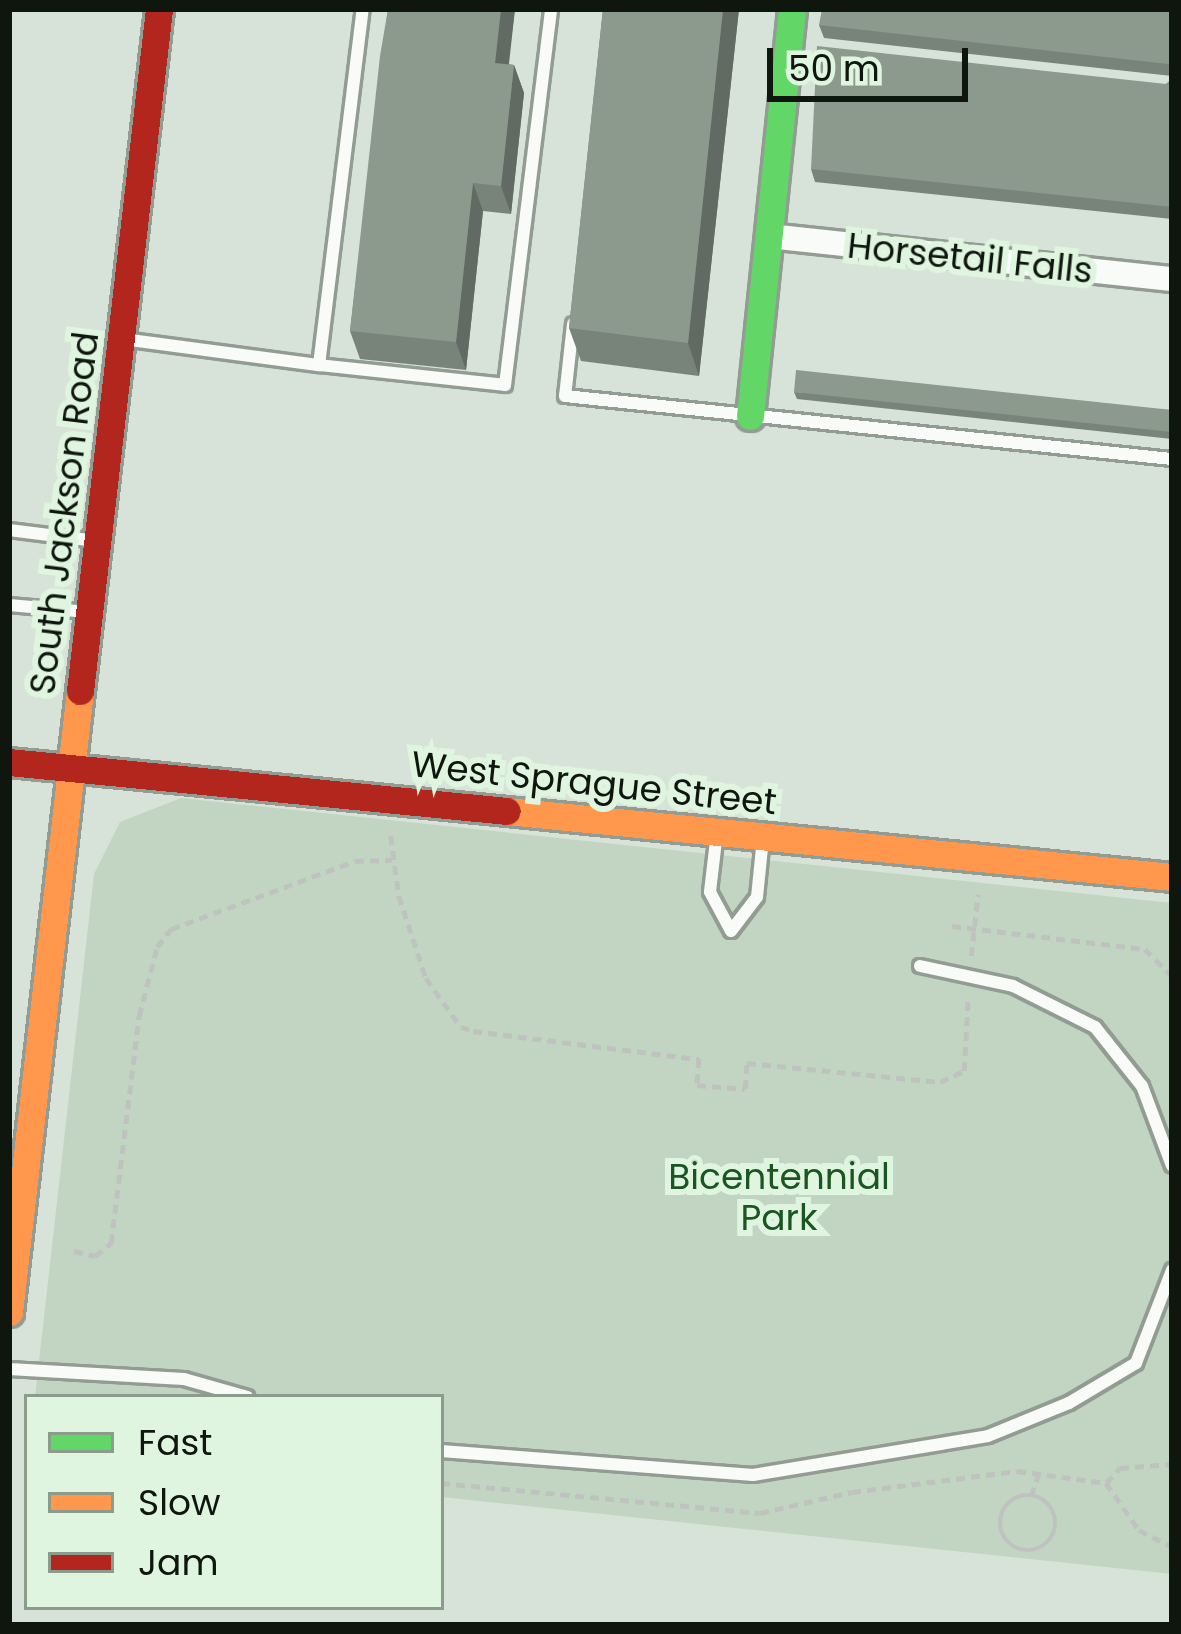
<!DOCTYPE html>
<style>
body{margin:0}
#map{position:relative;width:1181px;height:1634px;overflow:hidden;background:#d7e3d8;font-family:Poppins,sans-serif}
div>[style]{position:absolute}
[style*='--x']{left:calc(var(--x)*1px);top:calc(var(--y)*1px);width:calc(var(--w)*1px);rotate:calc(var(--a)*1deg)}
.green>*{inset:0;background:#c1d5c2}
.path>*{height:4.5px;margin-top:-2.25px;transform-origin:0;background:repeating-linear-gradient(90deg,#bfc3bf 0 9px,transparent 0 15px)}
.path>.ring{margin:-2.25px;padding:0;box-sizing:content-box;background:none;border:4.5px solid #bfc3bf;border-radius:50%}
.roads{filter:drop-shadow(3px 0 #939c93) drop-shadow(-3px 0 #939c93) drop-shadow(0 3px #939c93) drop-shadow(0 -3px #939c93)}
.lane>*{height:12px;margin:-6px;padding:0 6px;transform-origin:6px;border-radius:6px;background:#f9fbf9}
.street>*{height:24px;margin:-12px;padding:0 12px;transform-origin:12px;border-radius:12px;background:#f9fbf9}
.fast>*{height:27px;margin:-13.5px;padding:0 13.5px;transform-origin:13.5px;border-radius:13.5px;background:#63d668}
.slow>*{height:27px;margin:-13.5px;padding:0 13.5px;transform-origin:13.5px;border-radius:13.5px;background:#ff974d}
.jam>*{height:27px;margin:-13.5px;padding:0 13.5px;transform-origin:13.5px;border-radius:13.5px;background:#b3261e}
.wall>*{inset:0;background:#788479}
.shaded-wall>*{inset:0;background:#626b63}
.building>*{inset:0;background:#8c998d}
span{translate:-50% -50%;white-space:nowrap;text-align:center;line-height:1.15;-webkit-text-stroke:12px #dff5e0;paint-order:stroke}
.street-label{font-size:36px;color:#0e160e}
.park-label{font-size:36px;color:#1a5522}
.frame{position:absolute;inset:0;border:12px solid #0e160e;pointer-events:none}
.legend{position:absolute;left:24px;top:1394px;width:420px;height:216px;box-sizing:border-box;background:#dff5e0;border:3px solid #8b9c8c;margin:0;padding:15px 21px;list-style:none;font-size:36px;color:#0e160e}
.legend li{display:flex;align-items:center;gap:24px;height:60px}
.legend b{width:60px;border:3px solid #8b9c8c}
.scale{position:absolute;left:767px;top:48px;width:201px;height:54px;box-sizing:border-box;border:6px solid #0e160e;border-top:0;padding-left:15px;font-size:36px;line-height:42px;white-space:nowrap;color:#0e160e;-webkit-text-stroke:9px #dff5e0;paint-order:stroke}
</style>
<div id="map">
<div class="green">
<div style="clip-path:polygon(181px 798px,1172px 903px,1172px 1574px,441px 1497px,441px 1397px,35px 1397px,94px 874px,120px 822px)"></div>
</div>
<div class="path">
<div style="--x:391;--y:836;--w:61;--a:82.4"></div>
<div style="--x:399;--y:896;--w:86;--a:71.8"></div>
<div style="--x:426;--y:978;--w:60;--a:54.5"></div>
<div style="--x:461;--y:1027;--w:13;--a:18"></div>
<div style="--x:473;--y:1031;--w:228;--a:7.1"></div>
<div style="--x:699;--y:1059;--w:26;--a:94"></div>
<div style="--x:697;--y:1085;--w:48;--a:4.8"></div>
<div style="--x:745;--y:1089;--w:26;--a:-86"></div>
<div style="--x:747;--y:1063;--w:194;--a:5.6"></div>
<div style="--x:940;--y:1082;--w:26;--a:-25"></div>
<div style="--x:964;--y:1071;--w:74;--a:-86.9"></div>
<div style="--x:952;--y:926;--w:194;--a:6.8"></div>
<div style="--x:1145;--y:949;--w:38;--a:45"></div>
<div style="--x:971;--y:956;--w:62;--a:-83.6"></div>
<div style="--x:74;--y:1251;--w:22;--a:13"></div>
<div style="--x:95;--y:1256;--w:21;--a:-39"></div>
<div style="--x:111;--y:1243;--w:229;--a:-83"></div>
<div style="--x:139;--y:1016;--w:71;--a:-75.4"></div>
<div style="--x:157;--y:947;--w:23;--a:-52"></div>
<div style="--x:171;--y:929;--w:196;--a:-20.3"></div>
<div style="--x:355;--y:861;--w:37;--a:-2"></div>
<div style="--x:441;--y:1483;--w:320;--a:5.4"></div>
<div style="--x:760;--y:1513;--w:94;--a:-12.9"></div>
<div style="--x:852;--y:1492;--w:166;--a:-7.3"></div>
<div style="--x:1017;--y:1471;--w:90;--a:7.7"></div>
<div style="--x:1106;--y:1483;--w:57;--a:54.9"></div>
<div style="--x:1139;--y:1530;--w:37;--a:27"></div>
<div style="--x:1106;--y:1483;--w:21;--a:-47"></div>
<div style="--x:1120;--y:1468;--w:52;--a:-4.4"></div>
<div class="ring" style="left:1000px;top:1495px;width:51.5px;height:51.5px"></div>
<div style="--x:1031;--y:1496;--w:24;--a:-71"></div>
</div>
<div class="roads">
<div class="lane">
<div style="--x:573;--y:324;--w:72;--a:96.3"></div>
<div style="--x:565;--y:396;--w:610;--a:5.93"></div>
<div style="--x:123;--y:339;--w:198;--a:7.6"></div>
<div style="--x:319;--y:365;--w:359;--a:-83"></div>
<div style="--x:319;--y:365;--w:187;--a:6.1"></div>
<div style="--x:505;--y:385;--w:379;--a:-83"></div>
<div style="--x:9;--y:530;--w:88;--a:7.2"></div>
<div style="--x:9;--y:605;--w:79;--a:5.1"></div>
<div style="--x:717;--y:832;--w:60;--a:96.7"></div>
<div style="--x:710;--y:892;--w:44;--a:61.7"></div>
<div style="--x:731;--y:931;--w:43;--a:-52.6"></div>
<div style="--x:757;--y:897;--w:59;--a:-84.2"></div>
<div style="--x:920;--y:966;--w:95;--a:12.1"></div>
<div style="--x:1013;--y:986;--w:92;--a:26.6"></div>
<div style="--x:1095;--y:1027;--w:75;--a:51.5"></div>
<div style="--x:1142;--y:1086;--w:85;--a:69.4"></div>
<div style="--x:9;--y:1369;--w:175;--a:3.3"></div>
<div style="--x:184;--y:1379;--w:66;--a:15.9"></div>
<div style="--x:441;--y:1451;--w:313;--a:4.4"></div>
<div style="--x:753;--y:1475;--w:238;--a:-9.4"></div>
<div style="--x:988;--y:1436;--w:87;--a:-22.2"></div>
<div style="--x:1069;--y:1403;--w:78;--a:-30.8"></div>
<div style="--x:1136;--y:1363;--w:100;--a:-68.8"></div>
</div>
<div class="street">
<div style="--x:769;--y:236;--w:405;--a:6.1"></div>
</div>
<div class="fast">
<div style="--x:750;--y:416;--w:409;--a:-84.1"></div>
</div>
<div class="slow">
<div style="--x:507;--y:811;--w:668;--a:5.67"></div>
<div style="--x:9;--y:1312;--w:625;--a:-83.48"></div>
</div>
<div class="jam">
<div style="--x:80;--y:691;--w:687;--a:-83.39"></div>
<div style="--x:9;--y:762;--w:500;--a:5.62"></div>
</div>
</div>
<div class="wall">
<div style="clip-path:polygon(388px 9px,515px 9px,508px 64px,514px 65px,524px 93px,511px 214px,483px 211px,466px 370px,360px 359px,350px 331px)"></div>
<div style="clip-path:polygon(603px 9px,739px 9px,699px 376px,581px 361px,569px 328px)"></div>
<div style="clip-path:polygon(1172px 9px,1172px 76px,824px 38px,819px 25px)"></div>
<div style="clip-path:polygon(1172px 79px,1172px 219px,815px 182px,811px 169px,1166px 84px)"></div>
<div style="clip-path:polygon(794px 392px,1172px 410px,1172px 439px,797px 399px)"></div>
</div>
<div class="shaded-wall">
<div style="clip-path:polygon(501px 9px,515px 9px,506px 91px,495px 63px)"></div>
<div style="clip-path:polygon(723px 9px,739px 9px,699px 376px,688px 343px)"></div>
<div style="clip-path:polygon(514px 65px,524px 93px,511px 214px,501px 186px)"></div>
<div style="clip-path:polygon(473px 183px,483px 211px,466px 370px,456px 342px)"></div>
</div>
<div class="building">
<div style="clip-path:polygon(388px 9px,501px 9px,495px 63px,514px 65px,501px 186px,473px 183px,456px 342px,350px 331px,380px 56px)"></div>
<div style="clip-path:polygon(603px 9px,723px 9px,688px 343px,569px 328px)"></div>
<div style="clip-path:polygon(822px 9px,1172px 9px,1172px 68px,1168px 64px,819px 25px)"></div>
<div style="clip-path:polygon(817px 46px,1166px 84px,1172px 79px,1172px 207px,811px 169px)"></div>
<div style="clip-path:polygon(796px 370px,1172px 410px,1172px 432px,794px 392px)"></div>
</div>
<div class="street-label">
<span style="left:970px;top:258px;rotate:6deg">Horsetail Falls</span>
<span style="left:64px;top:513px;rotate:-83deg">South Jackson Road</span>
<span style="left:594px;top:783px;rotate:6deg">West Sprague Street</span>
</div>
<div class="park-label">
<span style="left:779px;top:1197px">Bicentennial<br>Park</span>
</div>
<div class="frame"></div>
<ul class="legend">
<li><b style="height:15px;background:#63d668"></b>Fast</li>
<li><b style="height:15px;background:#ff974d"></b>Slow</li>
<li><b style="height:15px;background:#b3261e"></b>Jam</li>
</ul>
<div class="scale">50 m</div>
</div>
